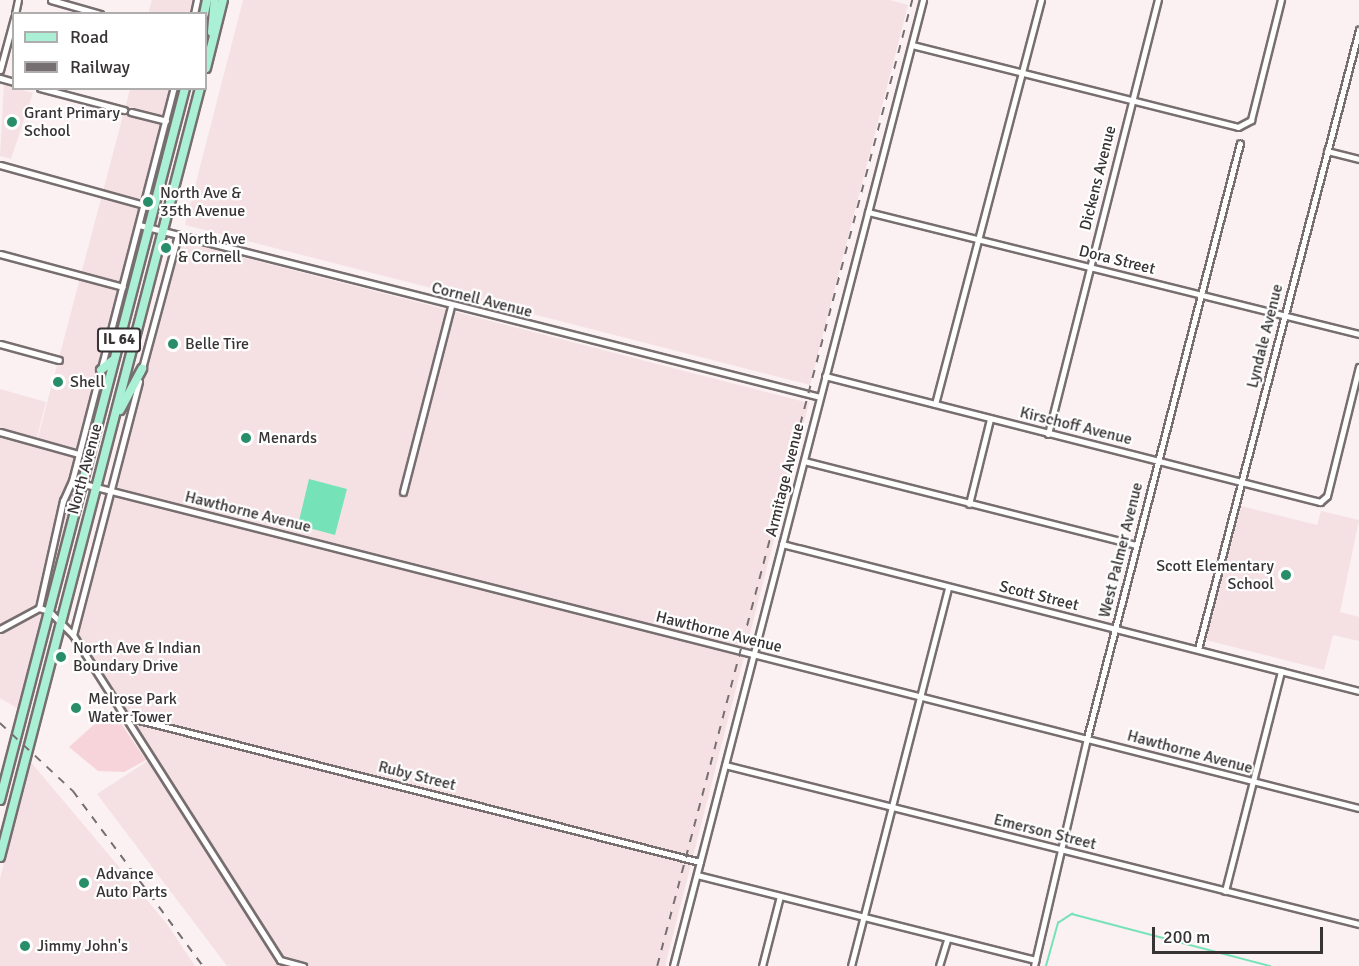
<!DOCTYPE html>
<style>
body{margin:0}
#map{position:relative;width:1359px;height:966px;overflow:hidden;background:#fbf0f2;font-family:Signika,sans-serif}
div>[style]{position:absolute}
[style*='--x']{left:calc(var(--x)*1px);top:calc(var(--y)*1px);width:calc(var(--w)*1px);rotate:calc(var(--a)*1deg)}
.built>*{inset:0;background:#f5e1e4}
.green>*{inset:0;background:#f7d4d9}
.water>*{inset:0;background:#75e3b7}
.stream>*{height:1.5px;margin:-0.75px;padding:0 0.75px;transform-origin:0.75px;border-radius:0.75px;background:#75e3b7}
.roads{filter:drop-shadow(2px 0 #776e6f) drop-shadow(-2px 0 #776e6f) drop-shadow(0 2px #776e6f) drop-shadow(0 -2px #776e6f)}
.street>*{height:5px;margin:-2.5px;padding:0 2.5px;transform-origin:2.5px;border-radius:2.5px;background:#fff}
.primary>*{height:8px;margin:-4px;padding:0 4px;transform-origin:4px;border-radius:4px;background:#a9f0d4}
.rail>*{height:1.5px;margin-top:-0.75px;transform-origin:0;background:repeating-linear-gradient(90deg,#766f71 0 8px,transparent 0 16px)}
.dots>*{width:16px;height:16px;translate:-50% -50%;box-sizing:border-box;border:3px solid #fff;border-radius:50%}
span{translate:-50% -50%;white-space:nowrap;text-align:center;line-height:1.15;-webkit-text-stroke:4.5px #fff;paint-order:stroke}
.shield-label span{padding:2px 4px;background:#fff;border:2px solid;border-radius:4px;-webkit-text-stroke-width:0}
.shield-label{font-size:15px;color:#383334;font-weight:700}
.poi-label{font-size:16px;color:#383334}
.left{translate:0 -50%;text-align:left}
.right{translate:-100% -50%;text-align:right}
.street-label{font-size:16px;color:#383334}
.legend{position:absolute;left:12px;top:12px;width:195px;height:78px;box-sizing:border-box;background:#fff;border:2px solid #afadae;margin:0;padding:8px 10px;list-style:none;font-size:18px;color:#383334}
.legend li{display:flex;align-items:center;gap:12px;height:30px}
.legend b{width:30px;border:2px solid #afadae}
.scale{position:absolute;left:1152px;top:927px;width:171px;height:27px;box-sizing:border-box;border:3px solid #383334;border-top:0;padding-left:8px;font-size:18px;line-height:21px;white-space:nowrap;color:#383334;-webkit-text-stroke:4px #fff;paint-order:stroke}
</style>
<div id="map">
<div class="built">
<div style="clip-path:polygon(152px 0,197px 0,194px 13px,148px 14px)"></div>
<div style="clip-path:polygon(243px 0,890px 0,908px 5px,810px 385px,185px 225px)"></div>
<div style="clip-path:polygon(4px 85px,33px 93px,11px 159px,0 156px)"></div>
<div style="clip-path:polygon(130px 89px,174px 89px,79px 454px,37px 441px)"></div>
<div style="clip-path:polygon(179px 241px,809px 403px,665px 966px,227px 966px,97px 794px,149px 760px,71px 638px)"></div>
<div style="clip-path:polygon(0 389px,46px 402px,35px 445px,83px 458px,20px 710px,0 698px)"></div>
<div style="clip-path:polygon(1241px 506px,1317px 525px,1321px 511px,1359px 520px,1340px 612px,1359px 617px,1359px 641px,1333px 635px,1324px 670px,1206px 640px)"></div>
<div style="clip-path:polygon(30px 761px,167px 924px,195px 966px,0 966px,0 879px)"></div>
</div>
<div class="green">
<div style="clip-path:polygon(108px 712px,113px 712px,146px 760px,124px 772px,98px 771px,69px 747px)"></div>
</div>
<div class="water">
<div style="clip-path:polygon(309px 479px,347px 489px,335px 535px,298px 525px)"></div>
</div>
<div class="stream">
<div style="--x:1046;--y:966;--w:45;--a:-74.4"></div>
<div style="--x:1058;--y:923;--w:17;--a:-33"></div>
<div style="--x:1072;--y:914;--w:205;--a:14.7"></div>
</div>
<div class="roads">
<div class="street">
<div style="--x:51;--y:0;--w:51;--a:15.9"></div>
<div style="--x:15;--y:14;--w:14;--a:-78"></div>
<div style="--x:194;--y:14;--w:14;--a:-78"></div>
<div style="--x:912;--y:45;--w:336;--a:14.1"></div>
<div style="--x:1238;--y:127;--w:15;--a:-28"></div>
<div style="--x:1251;--y:120;--w:124;--a:-76"></div>
<div style="--x:0;--y:70;--w:54;--a:-74.9"></div>
<div style="--x:0;--y:78;--w:15;--a:16"></div>
<div style="--x:40;--y:88;--w:87;--a:14.7"></div>
<div style="--x:131;--y:112;--w:36;--a:14"></div>
<div style="--x:1327;--y:151;--w:33;--a:14"></div>
<div style="--x:0;--y:165;--w:149;--a:15.5"></div>
<div style="--x:868;--y:212;--w:506;--a:13.95"></div>
<div style="--x:139;--y:225;--w:702;--a:14.17"></div>
<div style="--x:0;--y:254;--w:127;--a:15"></div>
<div style="--x:0;--y:344;--w:61;--a:15.2"></div>
<div style="--x:141;--y:372;--w:142;--a:-74.9"></div>
<div style="--x:825;--y:376;--w:511;--a:14.28"></div>
<div style="--x:1320;--y:502;--w:9;--a:-41"></div>
<div style="--x:1327;--y:496;--w:133;--a:-76.1"></div>
<div style="--x:935;--y:404;--w:418;--a:-75.3"></div>
<div style="--x:0;--y:432;--w:82;--a:15.6"></div>
<div style="--x:1048;--y:434;--w:448;--a:-75.8"></div>
<div style="--x:804;--y:461;--w:342;--a:14.2"></div>
<div style="--x:72;--y:481;--w:1328;--a:14.26"></div>
<div style="--x:403;--y:492;--w:191;--a:-75.5"></div>
<div style="--x:969;--y:504;--w:88;--a:-76.1"></div>
<div style="--x:782;--y:544;--w:595;--a:14.29"></div>
<div style="--x:39;--y:608;--w:110;--a:-77.4"></div>
<div style="--x:63;--y:501;--w:22;--a:-66"></div>
<div style="--x:72;--y:481;--w:406;--a:-75.5"></div>
<div style="--x:0;--y:629;--w:44;--a:-28.3"></div>
<div style="--x:39;--y:608;--w:10;--a:17"></div>
<div style="--x:49;--y:611;--w:34;--a:45"></div>
<div style="--x:73;--y:635;--w:385;--a:57.5"></div>
<div style="--x:280;--y:960;--w:24;--a:15"></div>
<div style="--x:73;--y:635;--w:262;--a:-75.4"></div>
<div style="--x:1198;--y:649;--w:640;--a:-75.42"></div>
<div style="--x:127;--y:717;--w:591;--a:14.2"></div>
<div style="--x:725;--y:765;--w:654;--a:14.08"></div>
<div style="--x:697;--y:875;--w:349;--a:14.1"></div>
<div style="--x:1225;--y:891;--w:227;--a:-75.7"></div>
<div style="--x:673;--y:966;--w:998;--a:-75.49"></div>
<div style="--x:762;--y:966;--w:72;--a:-75.6"></div>
<div style="--x:851;--y:966;--w:390;--a:-75.6"></div>
<div style="--x:939;--y:966;--w:28;--a:-73"></div>
<div style="--x:1034;--y:966;--w:234;--a:-76.9"></div>
<div style="--x:1087;--y:738;--w:614;--a:-75.58"></div>
</div>
<div class="primary">
<div style="--x:204;--y:14;--w:14;--a:-78"></div>
<div style="--x:212;--y:32;--w:32;--a:-85"></div>
<div style="--x:206;--y:68;--w:70;--a:-76"></div>
<div style="--x:101;--y:370;--w:14;--a:-39"></div>
<div style="--x:120;--y:410;--w:47;--a:-61.8"></div>
<div style="--x:0;--y:800;--w:736;--a:-75.43"></div>
<div style="--x:0;--y:857;--w:795;--a:-75.42"></div>
</div>
</div>
<div class="rail">
<div style="--x:0;--y:723;--w:100;--a:43"></div>
<div style="--x:73;--y:791;--w:218;--a:53.4"></div>
<div style="--x:657;--y:966;--w:999;--a:-75.21"></div>
</div>
<div class="dots">
<div style="left:12px;top:122px;background:#288e6a"></div>
<div style="left:148px;top:202px;background:#288e6a"></div>
<div style="left:166px;top:248px;background:#288e6a"></div>
<div style="left:173px;top:344px;background:#288e6a"></div>
<div style="left:58px;top:382px;background:#288e6a"></div>
<div style="left:246px;top:438px;background:#288e6a"></div>
<div style="left:1286px;top:575px;background:#288e6a"></div>
<div style="left:61px;top:657px;background:#288e6a"></div>
<div style="left:76px;top:708px;background:#288e6a"></div>
<div style="left:84px;top:883px;background:#288e6a"></div>
<div style="left:25px;top:946px;background:#288e6a"></div>
</div>
<div class="shield-label">
<span style="left:119px;top:340px">IL 64</span>
</div>
<div class="poi-label">
<span class="left" style="left:24px;top:122px">Grant Primary<br>School</span>
<span class="left" style="left:160px;top:202px">North Ave &amp;<br>35th Avenue</span>
<span class="left" style="left:178px;top:248px">North Ave<br>&amp; Cornell</span>
<span class="left" style="left:185px;top:344px">Belle Tire</span>
<span class="left" style="left:70px;top:382px">Shell</span>
<span class="left" style="left:258px;top:438px">Menards</span>
<span class="right" style="left:1274px;top:575px">Scott Elementary<br>School</span>
<span class="left" style="left:73px;top:657px">North Ave &amp; Indian<br>Boundary Drive</span>
<span class="left" style="left:88px;top:708px">Melrose Park<br>Water Tower</span>
<span class="left" style="left:96px;top:883px">Advance<br>Auto Parts</span>
<span class="left" style="left:37px;top:946px">Jimmy John's</span>
</div>
<div class="street-label">
<span style="left:1098px;top:178px;rotate:-76deg">Dickens Avenue</span>
<span style="left:1117px;top:260px;rotate:14deg">Dora Street</span>
<span style="left:482px;top:300px;rotate:14deg">Cornell Avenue</span>
<span style="left:1265px;top:336px;rotate:-76deg">Lyndale Avenue</span>
<span style="left:1076px;top:426px;rotate:14deg">Kirschoff Avenue</span>
<span style="left:85px;top:469px;rotate:-75deg">North Avenue</span>
<span style="left:785px;top:480px;rotate:-76deg">Armitage Avenue</span>
<span style="left:248px;top:512px;rotate:14deg">Hawthorne Avenue</span>
<span style="left:1121px;top:550px;rotate:-76deg">West Palmer Avenue</span>
<span style="left:1039px;top:596px;rotate:14deg">Scott Street</span>
<span style="left:719px;top:632px;rotate:14deg">Hawthorne Avenue</span>
<span style="left:1190px;top:752px;rotate:15deg">Hawthorne Avenue</span>
<span style="left:417px;top:776px;rotate:14deg">Ruby Street</span>
<span style="left:1045px;top:832px;rotate:14deg">Emerson Street</span>
</div>
<ul class="legend">
<li><b style="height:8px;background:#a9f0d4"></b>Road</li>
<li><b style="height:8px;background:#766f71"></b>Railway</li>
</ul>
<div class="scale">200 m</div>
</div>
